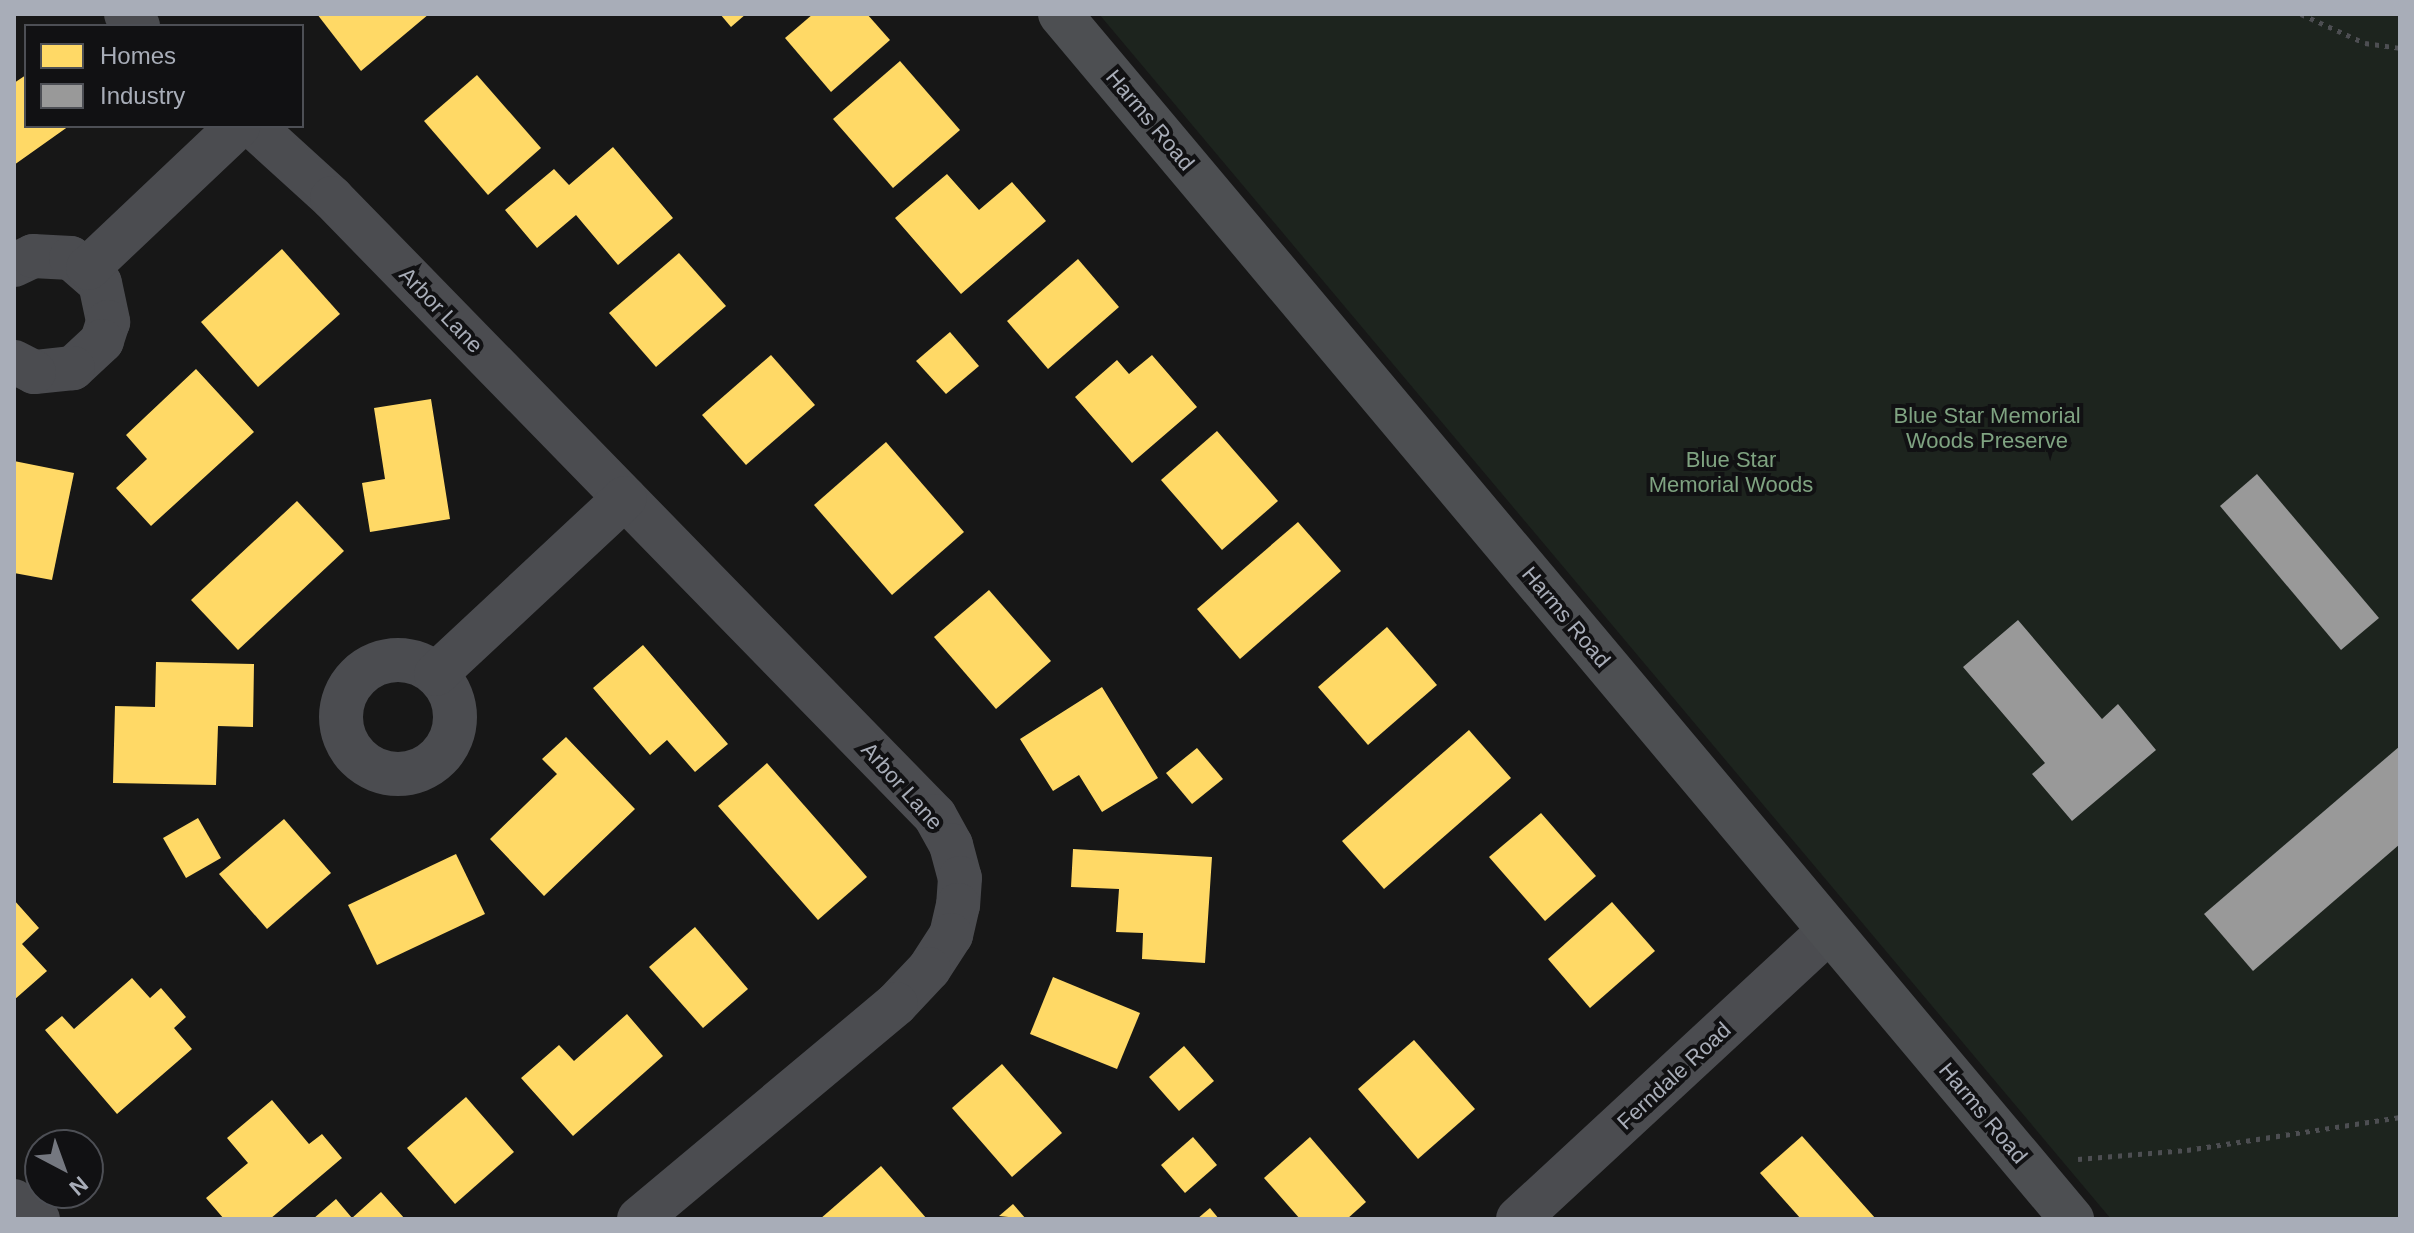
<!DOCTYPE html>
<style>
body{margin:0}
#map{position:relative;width:2414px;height:1233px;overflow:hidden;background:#171717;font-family:Arial,sans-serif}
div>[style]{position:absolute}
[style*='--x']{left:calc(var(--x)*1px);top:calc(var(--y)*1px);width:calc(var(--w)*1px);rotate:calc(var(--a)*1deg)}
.green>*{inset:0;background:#1d241e}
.homes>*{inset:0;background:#ffd966}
.industry>*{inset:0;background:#999}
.path>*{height:5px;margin-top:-2.5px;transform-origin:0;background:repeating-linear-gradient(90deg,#4d4e52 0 4px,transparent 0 10px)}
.minor>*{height:44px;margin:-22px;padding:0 22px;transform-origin:22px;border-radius:22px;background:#4b4c50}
.minor>.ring{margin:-22px;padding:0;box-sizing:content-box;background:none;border:44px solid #4b4c50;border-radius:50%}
.major>*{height:44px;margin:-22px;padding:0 22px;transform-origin:22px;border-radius:22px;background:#4d4f52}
span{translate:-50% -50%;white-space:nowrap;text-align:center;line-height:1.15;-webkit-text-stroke:8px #111113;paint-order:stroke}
.street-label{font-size:22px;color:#a8adb8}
.park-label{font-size:22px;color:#7fa381}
.frame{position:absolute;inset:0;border:16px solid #a8adb8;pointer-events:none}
.legend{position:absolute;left:24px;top:24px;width:280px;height:104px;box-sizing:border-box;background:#111113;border:2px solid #4d4f55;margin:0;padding:10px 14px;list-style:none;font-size:24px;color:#a8adb8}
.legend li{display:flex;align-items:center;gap:16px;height:40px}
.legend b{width:40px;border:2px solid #4d4f55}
.north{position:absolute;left:24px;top:1129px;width:80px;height:80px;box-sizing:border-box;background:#111113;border:2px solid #4d4f55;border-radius:50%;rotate:139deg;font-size:22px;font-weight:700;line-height:32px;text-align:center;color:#a8adb8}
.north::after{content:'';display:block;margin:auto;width:28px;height:36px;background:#757880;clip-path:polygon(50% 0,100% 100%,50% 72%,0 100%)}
</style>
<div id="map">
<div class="green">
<div style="clip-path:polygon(1099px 14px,2400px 14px,2400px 1219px,2111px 1219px)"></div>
</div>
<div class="homes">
<div style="clip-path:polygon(317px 14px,429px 14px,361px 71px)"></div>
<div style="clip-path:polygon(720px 14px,746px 14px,731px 27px)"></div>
<div style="clip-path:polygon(813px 14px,867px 14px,890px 40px,831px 92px,785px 38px)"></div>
<div style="clip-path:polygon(900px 61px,960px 130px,893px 188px,833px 119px)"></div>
<div style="clip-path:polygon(26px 75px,26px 126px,69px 126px,14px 165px,14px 83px)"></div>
<div style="clip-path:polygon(477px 75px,541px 148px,488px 195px,424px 121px)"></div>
<div style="clip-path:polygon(613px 147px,673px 218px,618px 265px,576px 215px,537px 248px,505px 210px,554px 169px,569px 185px)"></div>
<div style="clip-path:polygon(947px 174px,979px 210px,1012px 182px,1046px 221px,961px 294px,895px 218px)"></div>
<div style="clip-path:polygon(282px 249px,340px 314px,258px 387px,201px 322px)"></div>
<div style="clip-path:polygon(679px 253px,726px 306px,656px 367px,609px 313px)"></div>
<div style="clip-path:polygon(1078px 259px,1119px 307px,1048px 369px,1007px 321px)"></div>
<div style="clip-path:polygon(950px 332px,979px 366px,946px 394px,916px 361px)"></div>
<div style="clip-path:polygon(771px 355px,815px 405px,746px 465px,702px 415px)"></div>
<div style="clip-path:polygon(1152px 355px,1197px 407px,1132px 463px,1075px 397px,1117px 360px,1129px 374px)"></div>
<div style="clip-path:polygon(196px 369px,254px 432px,151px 526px,116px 488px,147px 459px,126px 435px)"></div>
<div style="clip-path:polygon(431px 399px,450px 519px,370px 532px,362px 483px,385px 479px,374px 408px)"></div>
<div style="clip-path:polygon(1217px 431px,1278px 501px,1222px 550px,1161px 480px)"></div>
<div style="clip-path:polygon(886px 442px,964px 532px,892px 595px,814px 505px)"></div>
<div style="clip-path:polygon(14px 461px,74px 473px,52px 580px,14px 573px)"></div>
<div style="clip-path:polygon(297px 501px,344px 551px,238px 650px,191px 600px)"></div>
<div style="clip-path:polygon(1298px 522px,1341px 571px,1240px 659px,1197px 609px)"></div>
<div style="clip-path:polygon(989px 590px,1051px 661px,996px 709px,934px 637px)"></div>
<div style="clip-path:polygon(1387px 627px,1437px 685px,1368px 745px,1318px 687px)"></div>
<div style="clip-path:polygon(643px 645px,728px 744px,695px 772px,667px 740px,650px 755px,593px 688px)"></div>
<div style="clip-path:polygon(156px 662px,254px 664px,253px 727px,218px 726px,216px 785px,113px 783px,115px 706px,155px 707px)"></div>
<div style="clip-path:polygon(1102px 687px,1158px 778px,1102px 812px,1079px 775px,1053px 791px,1020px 739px)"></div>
<div style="clip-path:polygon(1469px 730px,1511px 778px,1384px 889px,1342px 841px)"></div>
<div style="clip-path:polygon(566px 737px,635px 809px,544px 896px,490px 839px,557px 774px,542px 759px)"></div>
<div style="clip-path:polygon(1197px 748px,1223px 779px,1192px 804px,1166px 773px)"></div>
<div style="clip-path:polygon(767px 763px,867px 877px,818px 920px,718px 806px)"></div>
<div style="clip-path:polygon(1541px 813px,1596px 876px,1545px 921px,1489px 857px)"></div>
<div style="clip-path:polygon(198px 818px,221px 858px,186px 878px,163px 838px)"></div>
<div style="clip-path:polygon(284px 819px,331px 873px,267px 929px,219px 874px)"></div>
<div style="clip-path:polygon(1073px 849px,1212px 857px,1205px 963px,1142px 959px,1143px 933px,1116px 932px,1119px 889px,1071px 887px)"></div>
<div style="clip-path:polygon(456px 854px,485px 914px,377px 965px,348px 905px)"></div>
<div style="clip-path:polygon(14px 900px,39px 928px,22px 944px,47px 971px,14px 1000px)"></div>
<div style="clip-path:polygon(1612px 902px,1655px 951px,1590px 1008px,1548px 959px)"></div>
<div style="clip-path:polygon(695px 927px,748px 989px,703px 1028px,649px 967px)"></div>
<div style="clip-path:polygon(1053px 977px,1140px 1013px,1117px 1069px,1030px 1034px)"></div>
<div style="clip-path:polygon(132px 978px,150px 998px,161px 988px,186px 1017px,174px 1028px,192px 1049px,117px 1114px,45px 1030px,62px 1016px,74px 1029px)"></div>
<div style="clip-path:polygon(627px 1014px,663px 1056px,573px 1136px,521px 1078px,559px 1045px,574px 1061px)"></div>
<div style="clip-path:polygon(1414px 1040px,1475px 1109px,1418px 1159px,1358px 1089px)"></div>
<div style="clip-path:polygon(1184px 1046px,1214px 1081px,1179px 1111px,1149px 1077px)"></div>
<div style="clip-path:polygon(1002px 1064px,1062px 1133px,1012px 1177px,952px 1108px)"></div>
<div style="clip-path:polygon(466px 1097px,514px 1152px,455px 1204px,407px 1148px)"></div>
<div style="clip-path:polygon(272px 1100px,309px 1144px,322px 1134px,342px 1158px,270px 1219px,224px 1219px,206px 1198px,248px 1163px,227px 1138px)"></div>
<div style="clip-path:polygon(1802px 1136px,1876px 1219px,1801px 1219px,1760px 1173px)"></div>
<div style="clip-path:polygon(1193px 1137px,1217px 1165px,1185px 1193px,1161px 1165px)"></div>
<div style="clip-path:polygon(1310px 1137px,1366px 1202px,1347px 1219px,1300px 1219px,1264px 1178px)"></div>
<div style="clip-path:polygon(881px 1166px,927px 1219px,820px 1219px)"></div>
<div style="clip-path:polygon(381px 1192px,405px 1219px,313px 1219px,336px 1199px,352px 1218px)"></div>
<div style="clip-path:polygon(1013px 1204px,1026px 1219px,999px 1216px)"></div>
<div style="clip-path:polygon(1210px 1208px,1219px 1219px,1197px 1219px)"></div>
</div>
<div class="industry">
<div style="clip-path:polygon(2257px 474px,2379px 618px,2341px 650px,2220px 506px)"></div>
<div style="clip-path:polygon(2018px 620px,2102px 719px,2118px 704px,2156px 750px,2072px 821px,2032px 774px,2045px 763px,1963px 667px)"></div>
<div style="clip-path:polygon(2400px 746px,2400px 844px,2253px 971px,2204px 914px)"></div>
</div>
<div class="path">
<div style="--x:2301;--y:14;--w:70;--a:24.4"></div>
<div style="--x:2365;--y:43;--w:35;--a:8"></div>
<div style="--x:2078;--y:1159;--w:109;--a:-4.7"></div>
<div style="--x:2187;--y:1150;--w:216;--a:-8.8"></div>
</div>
<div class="minor">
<div style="--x:126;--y:14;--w:17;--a:45"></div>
<div style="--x:253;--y:126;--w:107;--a:42.3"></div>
<div style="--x:332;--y:198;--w:863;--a:45.7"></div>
<div style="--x:935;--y:816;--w:33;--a:61"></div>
<div style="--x:951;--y:845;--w:34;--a:75"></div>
<div style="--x:960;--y:878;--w:27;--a:94"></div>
<div style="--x:958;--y:905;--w:31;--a:103"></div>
<div style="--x:951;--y:935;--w:40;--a:122.9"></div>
<div style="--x:929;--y:969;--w:48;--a:133.3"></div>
<div style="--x:896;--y:1004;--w:335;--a:140.1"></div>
<div style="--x:14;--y:265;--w:21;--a:-25"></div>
<div style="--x:33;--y:256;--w:38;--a:3"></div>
<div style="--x:71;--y:258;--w:38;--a:41"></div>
<div style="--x:100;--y:283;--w:40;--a:78"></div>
<div style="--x:108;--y:322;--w:20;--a:108"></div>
<div style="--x:102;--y:341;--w:40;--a:137"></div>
<div style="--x:73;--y:368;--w:39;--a:174"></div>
<div style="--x:34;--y:372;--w:22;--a:-153"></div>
<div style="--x:88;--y:268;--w:207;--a:-43.4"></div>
<div class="ring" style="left:341px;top:660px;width:70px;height:70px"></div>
<div style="--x:436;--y:674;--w:258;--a:-43"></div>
<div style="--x:14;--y:1201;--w:30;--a:37"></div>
<div style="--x:1518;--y:1219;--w:424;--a:-42.8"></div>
</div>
<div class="major">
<div style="--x:1060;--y:14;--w:1574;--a:49.98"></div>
</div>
<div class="street-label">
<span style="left:1150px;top:120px;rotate:50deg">Harms Road</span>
<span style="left:441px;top:310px;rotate:46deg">Arbor Lane</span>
<span style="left:1566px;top:617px;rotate:50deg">Harms Road</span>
<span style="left:902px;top:786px;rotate:48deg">Arbor Lane</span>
<span style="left:1674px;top:1076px;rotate:-43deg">Ferndale Road</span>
<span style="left:1983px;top:1113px;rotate:50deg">Harms Road</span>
</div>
<div class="park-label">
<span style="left:1987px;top:428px">Blue Star Memorial<br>Woods Preserve</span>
<span style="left:1731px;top:472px">Blue Star<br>Memorial Woods</span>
</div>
<div class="frame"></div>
<ul class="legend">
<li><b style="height:22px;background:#ffd966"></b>Homes</li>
<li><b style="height:22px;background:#999"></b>Industry</li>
</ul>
<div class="north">N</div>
</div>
